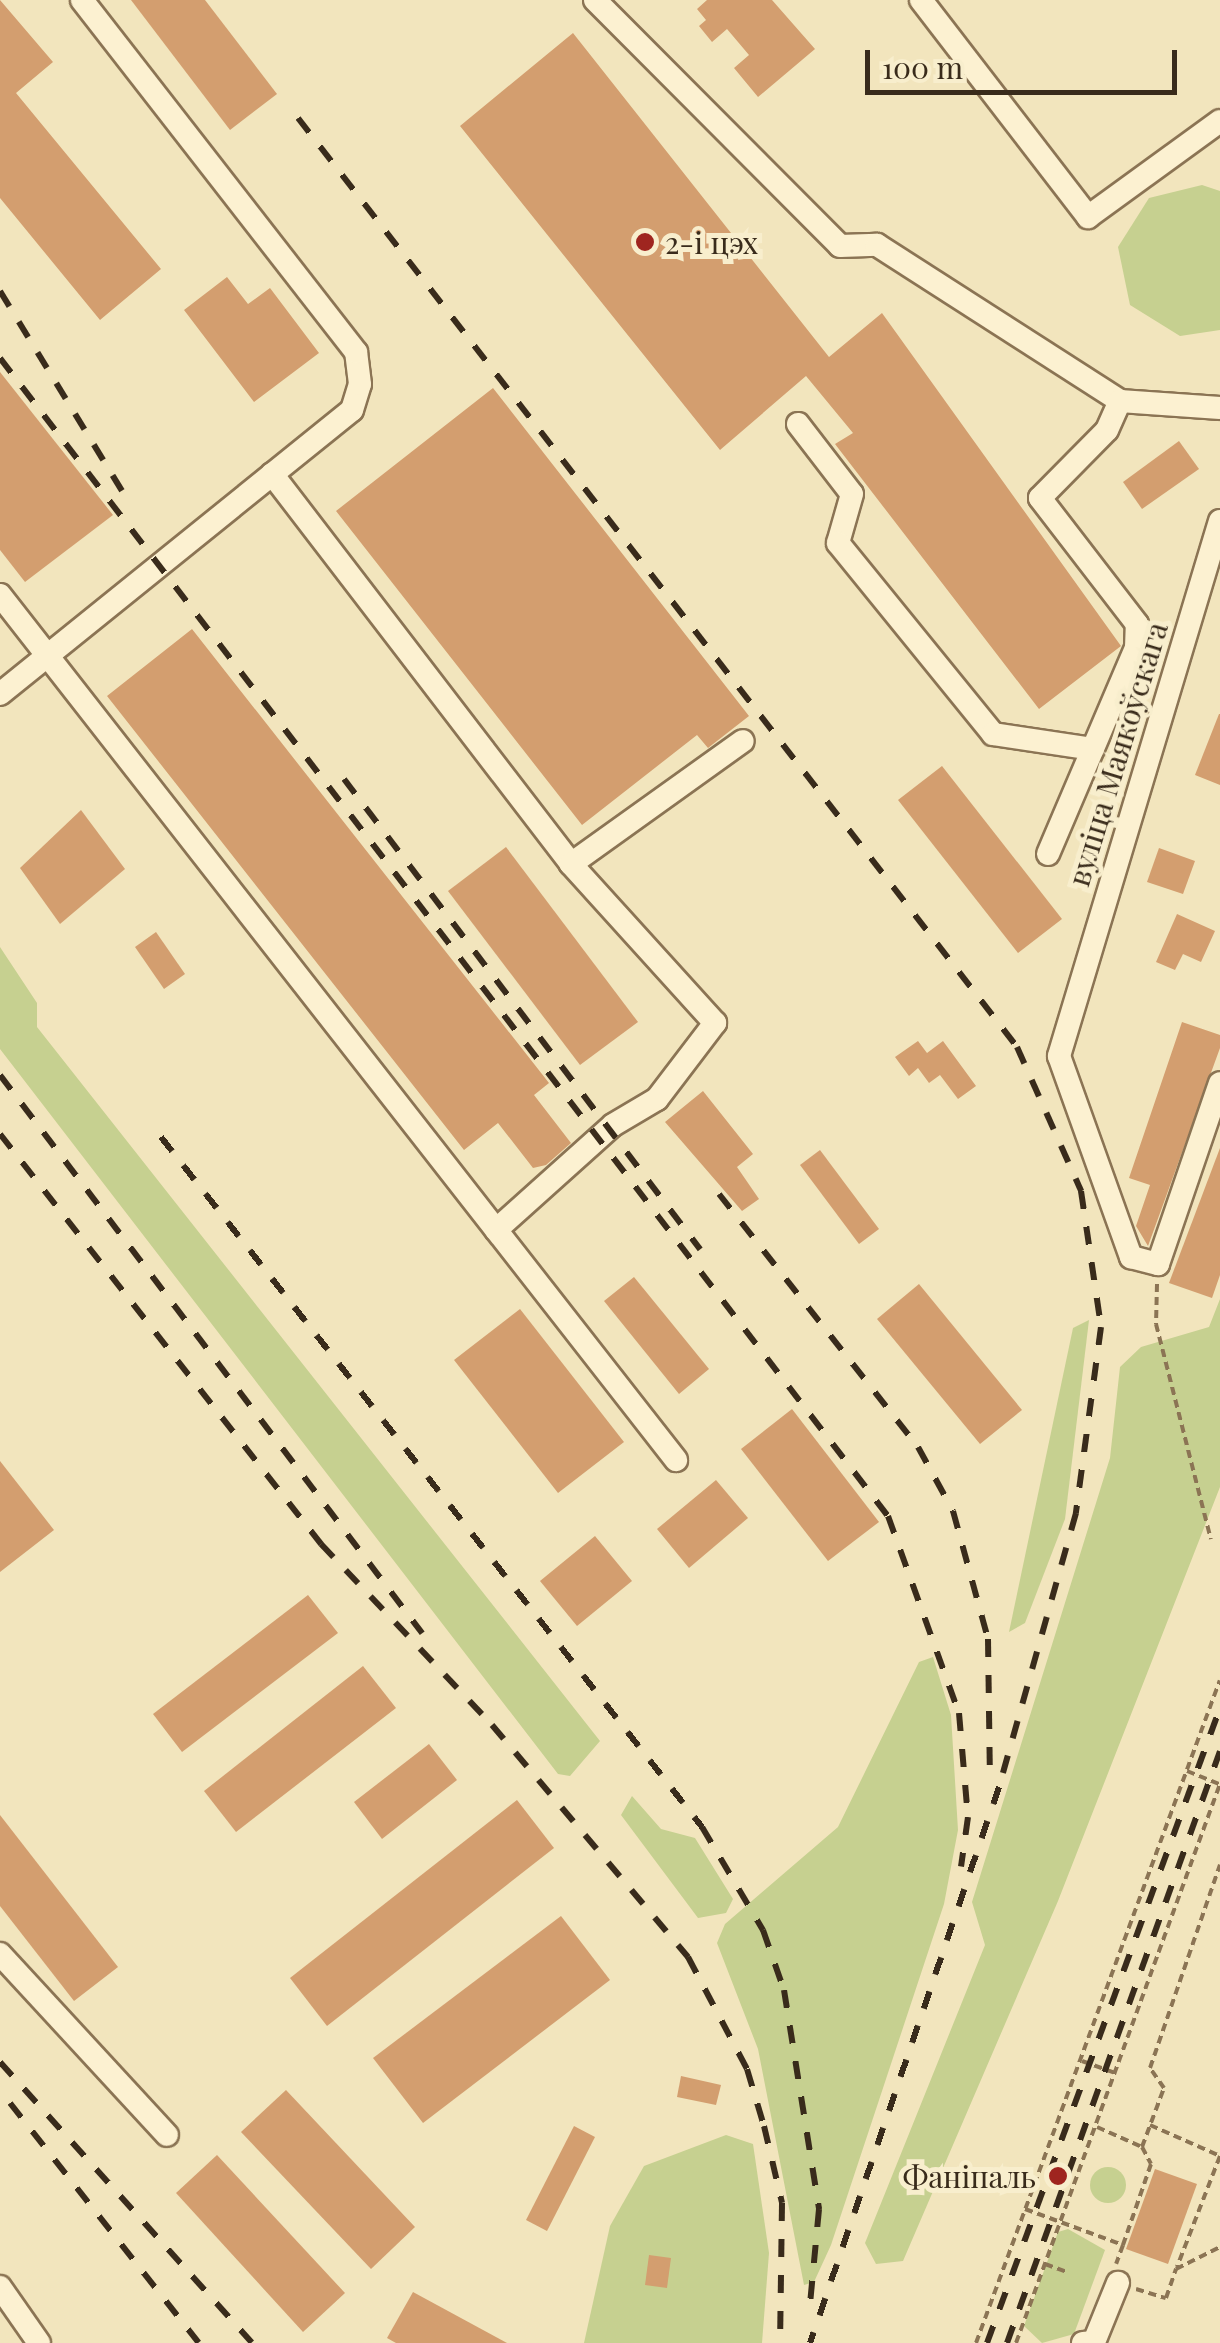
<!DOCTYPE html>
<meta charset="utf-8">
<style>
body{margin:0}
#map{position:relative;width:1220px;height:2343px;overflow:hidden;background:#f2e5bd;font-family:"Playfair Display",serif}
div>[style]{position:absolute}
[style*='--x']{left:calc(var(--x)*1px);top:calc(var(--y)*1px);width:calc(var(--w)*1px);rotate:calc(var(--a)*1deg)}
.green>*{inset:0;background:#c6d090}
.round{border-radius:50%}
.building>*{inset:0;background:#d39e6f}
.path>*{height:4px;margin-top:-2px;transform-origin:0;background:repeating-linear-gradient(90deg,#8b7454 0 8px,transparent 0 13px)}
.roads{filter:drop-shadow(2px 0 #8b7454) drop-shadow(-2px 0 #8b7454) drop-shadow(0 2px #8b7454) drop-shadow(0 -2px #8b7454)}
.minor>*{height:22px;margin:-11px;padding:0 11px;transform-origin:11px;border-radius:11px;background:#fcf1d1}
.rail>*{height:6px;margin-top:-3px;transform-origin:0;background:repeating-linear-gradient(90deg,#392b1b 0 18px,transparent 0 36px)}
.dots>*{width:28px;height:28px;translate:-50% -50%;box-sizing:border-box;border:5px solid #f8eecd;border-radius:50%}
span{translate:-50% -50%;white-space:nowrap;text-align:center;line-height:1.15;-webkit-text-stroke:10px #f8eecd;paint-order:stroke}
.poi-label{font-size:30px;color:#392b1b}
.left{translate:0 -50%;text-align:left}
.right{translate:-100% -50%;text-align:right}
.street-label{font-size:30px;color:#392b1b}
.scale{position:absolute;left:865px;top:50px;width:312px;height:45px;box-sizing:border-box;border:5px solid #392b1b;border-top:0;padding-left:12px;font-size:30px;line-height:35px;white-space:nowrap;color:#392b1b;-webkit-text-stroke:8px #f8eecd;paint-order:stroke}
</style>
<div id="map">
<div class="green">
<div style="clip-path:polygon(1202px 185px,1220px 191px,1220px 330px,1180px 336px,1130px 305px,1118px 247px,1149px 198px)"></div>
<div style="clip-path:polygon(0 947px,37px 1003px,37px 1027px,600px 1741px,570px 1776px,558px 1774px,0 1049px)"></div>
<div style="clip-path:polygon(1220px 1299px,1220px 1487px,1058px 1901px,903px 2261px,876px 2264px,865px 2243px,985px 1945px,972px 1902px,1110px 1458px,1120px 1367px,1141px 1347px,1209px 1327px)"></div>
<div style="clip-path:polygon(1089px 1320px,1065px 1519px,1025px 1623px,1009px 1632px,1073px 1328px)"></div>
<div style="clip-path:polygon(933px 1657px,951px 1715px,958px 1830px,944px 1904px,831px 2245px,814px 2282px,804px 2285px,758px 2049px,717px 1943px,725px 1924px,838px 1827px,919px 1662px)"></div>
<div style="clip-path:polygon(632px 1796px,661px 1829px,695px 1838px,733px 1899px,726px 1913px,698px 1918px,621px 1815px)"></div>
<div style="clip-path:polygon(726px 2135px,753px 2144px,769px 2253px,762px 2343px,584px 2343px,610px 2226px,644px 2166px)"></div>
<div class="round" style="left:1090px;top:2167px;width:36px;height:36px"></div>
<div style="clip-path:polygon(1068px 2229px,1105px 2250px,1074px 2334px,1042px 2343px,1024px 2326px,1058px 2232px)"></div>
</div>
<div class="building">
<div style="clip-path:polygon(0 0,53px 62px,16px 93px,161px 269px,100px 320px,0 198px)"></div>
<div style="clip-path:polygon(131px 0,205px 0,277px 94px,230px 130px)"></div>
<div style="clip-path:polygon(707px 0,772px 0,815px 49px,758px 97px,734px 68px,749px 55px,727px 29px,712px 42px,699px 26px,706px 20px,697px 9px)"></div>
<div style="clip-path:polygon(573px 33px,829px 357px,882px 313px,1121px 646px,1039px 709px,835px 444px,853px 433px,806px 376px,720px 450px,460px 126px)"></div>
<div style="clip-path:polygon(227px 277px,248px 304px,270px 288px,319px 353px,254px 402px,184px 310px)"></div>
<div style="clip-path:polygon(0 372px,113px 515px,25px 582px,0 550px)"></div>
<div style="clip-path:polygon(493px 388px,749px 716px,708px 748px,697px 735px,582px 825px,336px 511px)"></div>
<div style="clip-path:polygon(1179px 441px,1199px 469px,1142px 509px,1123px 482px)"></div>
<div style="clip-path:polygon(192px 629px,549px 1083px,534px 1095px,571px 1143px,546px 1165px,533px 1168px,498px 1123px,464px 1150px,107px 696px)"></div>
<div style="clip-path:polygon(1219px 714px,1220px 714px,1220px 785px,1195px 775px)"></div>
<div style="clip-path:polygon(942px 766px,1062px 919px,1018px 953px,898px 800px)"></div>
<div style="clip-path:polygon(81px 810px,125px 869px,60px 924px,20px 868px)"></div>
<div style="clip-path:polygon(506px 847px,638px 1022px,580px 1065px,448px 891px)"></div>
<div style="clip-path:polygon(1159px 848px,1195px 861px,1183px 894px,1147px 882px)"></div>
<div style="clip-path:polygon(1177px 914px,1215px 931px,1201px 962px,1183px 954px,1175px 970px,1156px 962px)"></div>
<div style="clip-path:polygon(156px 932px,185px 974px,164px 989px,135px 947px)"></div>
<div style="clip-path:polygon(1182px 1022px,1220px 1035px,1220px 1048px,1148px 1246px,1136px 1226px,1150px 1185px,1129px 1178px)"></div>
<div style="clip-path:polygon(918px 1041px,927px 1053px,943px 1041px,976px 1086px,958px 1099px,940px 1075px,929px 1083px,918px 1068px,909px 1076px,895px 1057px)"></div>
<div style="clip-path:polygon(703px 1091px,753px 1154px,737px 1167px,759px 1199px,742px 1211px,665px 1122px)"></div>
<div style="clip-path:polygon(1220px 1148px,1220px 1275px,1212px 1298px,1169px 1283px)"></div>
<div style="clip-path:polygon(820px 1150px,879px 1229px,859px 1244px,800px 1165px)"></div>
<div style="clip-path:polygon(634px 1277px,709px 1369px,679px 1394px,604px 1301px)"></div>
<div style="clip-path:polygon(919px 1284px,1022px 1410px,980px 1444px,877px 1319px)"></div>
<div style="clip-path:polygon(520px 1309px,624px 1442px,558px 1493px,454px 1360px)"></div>
<div style="clip-path:polygon(792px 1409px,879px 1522px,828px 1561px,741px 1449px)"></div>
<div style="clip-path:polygon(0 1461px,54px 1530px,0 1572px)"></div>
<div style="clip-path:polygon(716px 1480px,748px 1518px,689px 1568px,657px 1529px)"></div>
<div style="clip-path:polygon(595px 1536px,632px 1581px,577px 1626px,540px 1581px)"></div>
<div style="clip-path:polygon(308px 1595px,338px 1633px,182px 1752px,153px 1714px)"></div>
<div style="clip-path:polygon(363px 1666px,396px 1708px,236px 1832px,204px 1791px)"></div>
<div style="clip-path:polygon(429px 1744px,457px 1780px,382px 1839px,354px 1802px)"></div>
<div style="clip-path:polygon(517px 1800px,554px 1848px,327px 2026px,290px 1978px)"></div>
<div style="clip-path:polygon(0 1815px,118px 1967px,74px 2001px,0 1906px)"></div>
<div style="clip-path:polygon(561px 1916px,610px 1980px,423px 2123px,373px 2058px)"></div>
<div style="clip-path:polygon(681px 2076px,721px 2085px,716px 2105px,677px 2097px)"></div>
<div style="clip-path:polygon(286px 2090px,415px 2227px,371px 2269px,241px 2132px)"></div>
<div style="clip-path:polygon(574px 2126px,595px 2137px,547px 2231px,526px 2220px)"></div>
<div style="clip-path:polygon(217px 2155px,345px 2293px,303px 2332px,176px 2193px)"></div>
<div style="clip-path:polygon(1155px 2169px,1197px 2184px,1168px 2264px,1126px 2249px)"></div>
<div style="clip-path:polygon(649px 2255px,671px 2258px,667px 2288px,645px 2285px)"></div>
<div style="clip-path:polygon(413px 2292px,507px 2343px,396px 2343px,387px 2338px)"></div>
</div>
<div class="path">
<div style="--x:1157;--y:1284;--w:40;--a:91.4"></div>
<div style="--x:1156;--y:1324;--w:222;--a:75.7"></div>
<div style="--x:1187;--y:1771;--w:35;--a:22"></div>
<div style="--x:1082;--y:2061;--w:35;--a:20"></div>
<div style="--x:1150;--y:2125;--w:77;--a:23.9"></div>
<div style="--x:1220;--y:2156;--w:119;--a:111.2"></div>
<div style="--x:1097;--y:2127;--w:49;--a:24"></div>
<div style="--x:1142;--y:2147;--w:19;--a:62"></div>
<div style="--x:1151;--y:2164;--w:86;--a:109.1"></div>
<div style="--x:1142;--y:2147;--w:63;--a:-69.6"></div>
<div style="--x:1164;--y:2088;--w:24;--a:-125"></div>
<div style="--x:1150;--y:2068;--w:215;--a:-71"></div>
<div style="--x:1025;--y:2209;--w:104;--a:20.2"></div>
<div style="--x:1123;--y:2245;--w:20;--a:110"></div>
<div style="--x:1045;--y:2264;--w:23;--a:20"></div>
<div style="--x:1136;--y:2289;--w:31;--a:17"></div>
<div style="--x:1166;--y:2298;--w:31;--a:-71"></div>
<div style="--x:1176;--y:2269;--w:49;--a:-26.6"></div>
<div style="--x:976;--y:2343;--w:706;--a:-69.8"></div>
<div style="--x:1016;--y:2343;--w:595;--a:-69.95"></div>
</div>
<div class="roads">
<div class="minor">
<div style="--x:595;--y:0;--w:347;--a:45.1"></div>
<div style="--x:840;--y:246;--w:37;--a:-2"></div>
<div style="--x:877;--y:245;--w:289;--a:32.7"></div>
<div style="--x:1120;--y:401;--w:100;--a:4"></div>
<div style="--x:921;--y:0;--w:274;--a:52.4"></div>
<div style="--x:1088;--y:217;--w:163;--a:-36"></div>
<div style="--x:798;--y:424;--w:88;--a:52.4"></div>
<div style="--x:852;--y:494;--w:51;--a:105.9"></div>
<div style="--x:838;--y:543;--w:246;--a:50.9"></div>
<div style="--x:993;--y:734;--w:101;--a:8.5"></div>
<div style="--x:272;--y:474;--w:491;--a:52.5"></div>
<div style="--x:1220;--y:521;--w:559;--a:106.75"></div>
<div style="--x:1059;--y:1056;--w:214;--a:70.3"></div>
<div style="--x:1131;--y:1257;--w:28;--a:15"></div>
<div style="--x:1158;--y:1264;--w:191;--a:-71.1"></div>
<div style="--x:0;--y:595;--w:1098;--a:51.99"></div>
<div style="--x:0;--y:694;--w:452;--a:-38.9"></div>
<div style="--x:352;--y:410;--w:27;--a:-73"></div>
<div style="--x:360;--y:384;--w:32;--a:-97"></div>
<div style="--x:356;--y:352;--w:446;--a:-127.9"></div>
<div style="--x:1048;--y:854;--w:224;--a:-66.9"></div>
<div style="--x:1136;--y:648;--w:24;--a:-88"></div>
<div style="--x:1137;--y:624;--w:159;--a:-127.6"></div>
<div style="--x:1040;--y:498;--w:95;--a:-45.4"></div>
<div style="--x:1107;--y:430;--w:32;--a:-66"></div>
<div style="--x:496;--y:1230;--w:157;--a:-41.9"></div>
<div style="--x:613;--y:1125;--w:51;--a:-30.6"></div>
<div style="--x:657;--y:1099;--w:96;--a:-52.7"></div>
<div style="--x:715;--y:1023;--w:215;--a:-132.2"></div>
<div style="--x:571;--y:864;--w:211;--a:-35.6"></div>
<div style="--x:0;--y:1954;--w:246;--a:47.3"></div>
<div style="--x:0;--y:2287;--w:68;--a:55.1"></div>
<div style="--x:1083;--y:2343;--w:11;--a:-5"></div>
<div style="--x:1094;--y:2342;--w:64;--a:-67.9"></div>
</div>
</div>
<div class="rail">
<div style="--x:298;--y:118;--w:1175;--a:52.26"></div>
<div style="--x:1017;--y:1047;--w:158;--a:66"></div>
<div style="--x:1081;--y:1191;--w:137;--a:81.6"></div>
<div style="--x:1101;--y:1327;--w:188;--a:97.7"></div>
<div style="--x:1076;--y:1513;--w:285;--a:105.7"></div>
<div style="--x:999;--y:1787;--w:587;--a:108.77"></div>
<div style="--x:0;--y:291;--w:238;--a:58.6"></div>
<div style="--x:0;--y:358;--w:1459;--a:52.52"></div>
<div style="--x:888;--y:1516;--w:209;--a:70.2"></div>
<div style="--x:959;--y:1713;--w:104;--a:85.1"></div>
<div style="--x:968;--y:1817;--w:50;--a:98"></div>
<div style="--x:344;--y:779;--w:590;--a:52.86"></div>
<div style="--x:0;--y:1075;--w:700;--a:52.9"></div>
<div style="--x:0;--y:1134;--w:521;--a:51.94"></div>
<div style="--x:321;--y:1544;--w:249;--a:46.6"></div>
<div style="--x:492;--y:1725;--w:304;--a:49.8"></div>
<div style="--x:688;--y:1957;--w:127;--a:62.2"></div>
<div style="--x:747;--y:2069;--w:59;--a:73.4"></div>
<div style="--x:764;--y:2126;--w:79;--a:76.8"></div>
<div style="--x:782;--y:2203;--w:140;--a:90.8"></div>
<div style="--x:161;--y:1137;--w:877;--a:51.9"></div>
<div style="--x:702;--y:1827;--w:120;--a:59.4"></div>
<div style="--x:763;--y:1930;--w:64;--a:70.7"></div>
<div style="--x:784;--y:1990;--w:222;--a:80.9"></div>
<div style="--x:819;--y:2209;--w:105;--a:95.4"></div>
<div style="--x:719;--y:1194;--w:322;--a:51.8"></div>
<div style="--x:918;--y:1447;--w:73;--a:61.3"></div>
<div style="--x:953;--y:1511;--w:133;--a:74.7"></div>
<div style="--x:988;--y:1639;--w:135;--a:89.2"></div>
<div style="--x:0;--y:2062;--w:377;--a:48.1"></div>
<div style="--x:10;--y:2103;--w:305;--a:51.8"></div>
<div style="--x:987;--y:2343;--w:676;--a:-69.85"></div>
<div style="--x:1007;--y:2343;--w:629;--a:-70.21"></div>
</div>
<div class="dots">
<div style="left:645px;top:242px;background:#9f251f"></div>
<div style="left:1058px;top:2176px;background:#9f251f"></div>
</div>
<div class="poi-label">
<span class="left" style="left:665px;top:242px">2-і цэх</span>
<span class="right" style="left:1036px;top:2176px">Фаніпаль</span>
</div>
<div class="street-label">
<span style="left:1117px;top:754px;rotate:-73deg">вуліца Маякоўскага</span>
</div>
<div class="scale">100 m</div>
</div>
